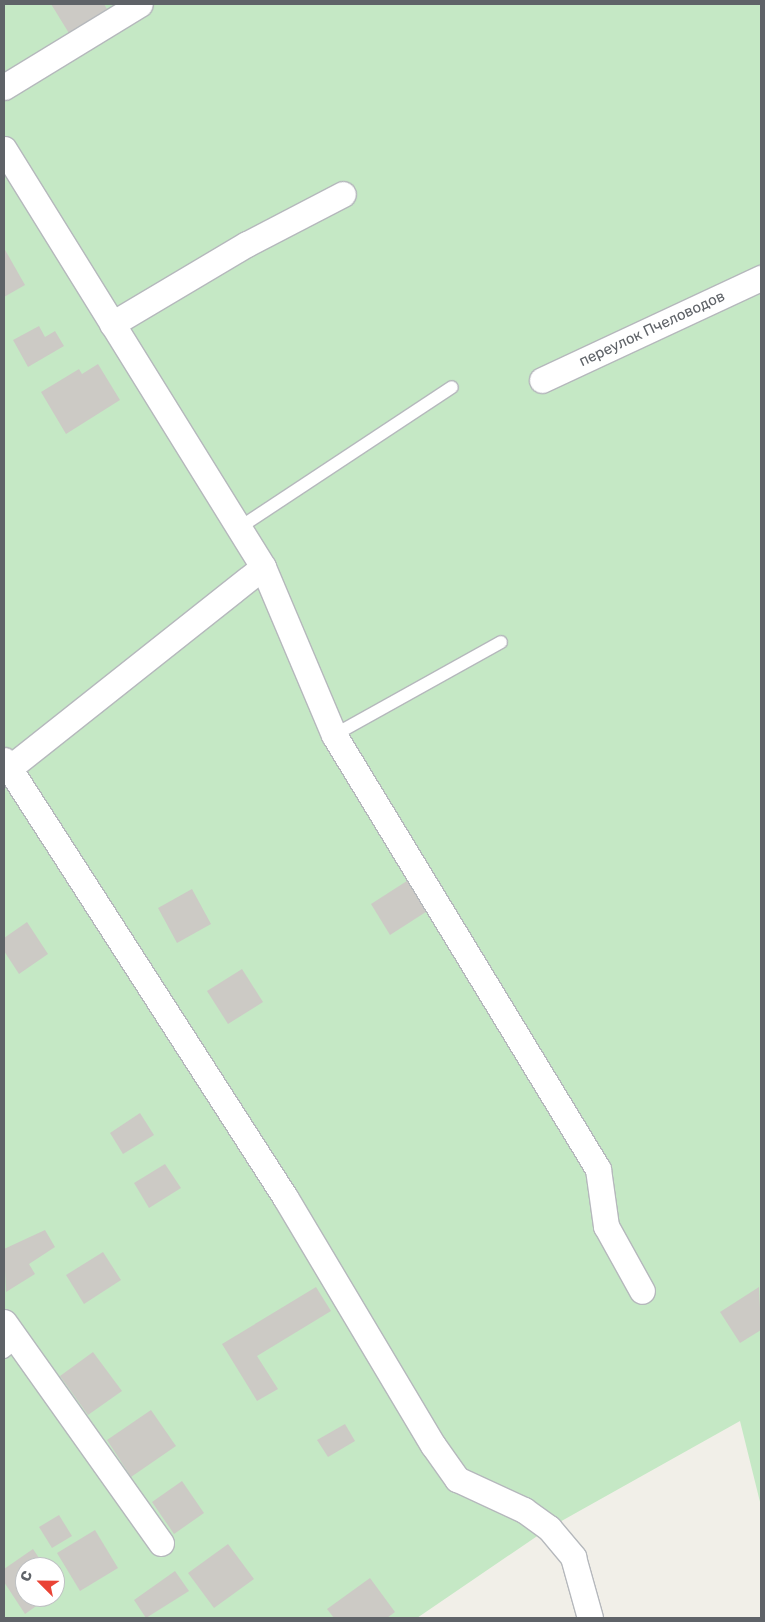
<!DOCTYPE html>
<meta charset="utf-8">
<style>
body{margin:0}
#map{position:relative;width:765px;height:1622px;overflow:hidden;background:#f1efe8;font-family:Rubik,sans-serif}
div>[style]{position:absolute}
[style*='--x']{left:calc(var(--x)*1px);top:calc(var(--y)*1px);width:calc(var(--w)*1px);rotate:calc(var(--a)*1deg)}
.green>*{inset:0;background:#c5e8c5}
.building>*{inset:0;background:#cccac5}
.roads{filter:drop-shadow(1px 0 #b5b8bc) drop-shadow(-1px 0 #b5b8bc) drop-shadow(0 1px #b5b8bc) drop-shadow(0 -1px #b5b8bc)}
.lane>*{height:12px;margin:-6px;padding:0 6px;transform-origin:6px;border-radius:6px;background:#fff}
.street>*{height:25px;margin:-12.5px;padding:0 12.5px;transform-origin:12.5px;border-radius:12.5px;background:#fff}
span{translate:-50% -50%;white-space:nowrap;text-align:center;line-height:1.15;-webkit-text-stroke:4.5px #fff;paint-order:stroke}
.street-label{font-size:15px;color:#5f6368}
.frame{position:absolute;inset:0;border:5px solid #5f6368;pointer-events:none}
.north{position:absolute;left:15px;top:1557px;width:50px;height:50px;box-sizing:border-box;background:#fff;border:1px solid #bfc1c3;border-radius:50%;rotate:293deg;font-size:14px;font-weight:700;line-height:20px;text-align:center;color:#5f6368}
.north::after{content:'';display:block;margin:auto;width:18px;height:22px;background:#ea4335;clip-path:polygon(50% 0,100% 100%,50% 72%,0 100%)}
</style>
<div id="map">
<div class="green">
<div style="clip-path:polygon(evenodd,4px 4px,761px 4px,761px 1506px,740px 1421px,549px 1528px,417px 1618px,4px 1618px,4px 4px,25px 1567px,55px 1567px,55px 1597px,25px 1597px,25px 1567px)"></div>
</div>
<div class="building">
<div style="clip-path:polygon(51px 4px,104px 4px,107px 9px,99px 14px,105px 24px,75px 43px)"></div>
<div style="clip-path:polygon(4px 248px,25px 285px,4px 297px)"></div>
<div style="clip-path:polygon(39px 326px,45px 337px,55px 331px,64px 346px,28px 367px,13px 340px)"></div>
<div style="clip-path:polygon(98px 364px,120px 400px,66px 434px,41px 392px,79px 369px,82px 374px)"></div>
<div style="clip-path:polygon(410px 879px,429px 910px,390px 935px,371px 904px)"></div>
<div style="clip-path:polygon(192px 889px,211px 924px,177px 943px,158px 908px)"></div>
<div style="clip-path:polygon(27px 922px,48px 954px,19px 974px,4px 951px,4px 938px)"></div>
<div style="clip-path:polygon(242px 969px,263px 1002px,228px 1024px,207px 991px)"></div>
<div style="clip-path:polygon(140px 1113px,154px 1135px,123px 1154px,110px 1133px)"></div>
<div style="clip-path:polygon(165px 1164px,181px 1188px,149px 1208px,134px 1183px)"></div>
<div style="clip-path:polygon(45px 1230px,55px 1247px,29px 1264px,35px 1274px,6px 1292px,4px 1249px)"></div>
<div style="clip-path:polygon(103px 1252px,121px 1280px,84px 1304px,66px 1275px)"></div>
<div style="clip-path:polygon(316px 1287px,331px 1311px,257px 1356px,278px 1389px,257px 1401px,222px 1344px)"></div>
<div style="clip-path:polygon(759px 1287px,761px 1330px,740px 1343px,720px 1312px)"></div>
<div style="clip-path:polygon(93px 1352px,122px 1391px,88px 1415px,60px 1376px)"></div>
<div style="clip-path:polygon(151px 1410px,176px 1446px,131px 1477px,107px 1440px)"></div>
<div style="clip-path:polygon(345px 1424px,355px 1441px,328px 1457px,317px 1440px)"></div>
<div style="clip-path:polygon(182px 1481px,204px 1513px,174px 1534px,152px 1502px)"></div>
<div style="clip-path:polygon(59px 1515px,72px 1536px,52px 1548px,39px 1527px)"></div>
<div style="clip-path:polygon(95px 1530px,118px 1568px,80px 1591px,57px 1553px)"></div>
<div style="clip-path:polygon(228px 1544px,254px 1579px,214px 1608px,188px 1573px)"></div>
<div style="clip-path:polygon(33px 1549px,45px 1567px,25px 1567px,25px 1597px,49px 1597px,25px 1614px,4px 1582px,4px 1569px)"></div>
<div style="clip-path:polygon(175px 1571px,189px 1591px,146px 1618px,134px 1600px)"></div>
<div style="clip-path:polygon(370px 1578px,395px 1612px,387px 1618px,334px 1618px,327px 1609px)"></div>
</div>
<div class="roads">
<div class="lane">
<div style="--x:239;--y:528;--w:255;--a:-33.5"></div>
<div style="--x:334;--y:735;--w:191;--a:-29.1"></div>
<div style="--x:4;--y:1352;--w:16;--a:-38"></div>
</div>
<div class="street">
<div style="--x:4;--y:87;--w:159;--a:-31.4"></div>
<div style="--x:4;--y:149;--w:492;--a:58.2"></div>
<div style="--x:263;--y:567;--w:330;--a:141.6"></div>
<div style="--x:112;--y:324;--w:157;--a:-30.7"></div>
<div style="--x:247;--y:244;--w:108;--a:-27.5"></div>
<div style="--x:542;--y:380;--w:242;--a:-25"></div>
<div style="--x:263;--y:567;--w:182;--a:67.1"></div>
<div style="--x:334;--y:735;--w:508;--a:58.69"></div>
<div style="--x:598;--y:1169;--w:58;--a:82"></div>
<div style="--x:606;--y:1226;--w:74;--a:61"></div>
<div style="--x:4;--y:760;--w:520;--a:57.26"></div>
<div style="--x:285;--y:1197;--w:289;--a:59.2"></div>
<div style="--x:433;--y:1445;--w:42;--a:54.8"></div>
<div style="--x:457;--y:1479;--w:74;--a:24.8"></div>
<div style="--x:524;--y:1510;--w:31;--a:36"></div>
<div style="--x:549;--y:1528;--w:38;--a:50"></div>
<div style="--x:573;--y:1557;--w:63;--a:74.4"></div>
<div style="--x:4;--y:1322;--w:271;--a:54.6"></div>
</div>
</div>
<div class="street-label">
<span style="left:652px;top:329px;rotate:-25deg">переулок Пчеловодов</span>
</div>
<div class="frame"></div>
<div class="north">С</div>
</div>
